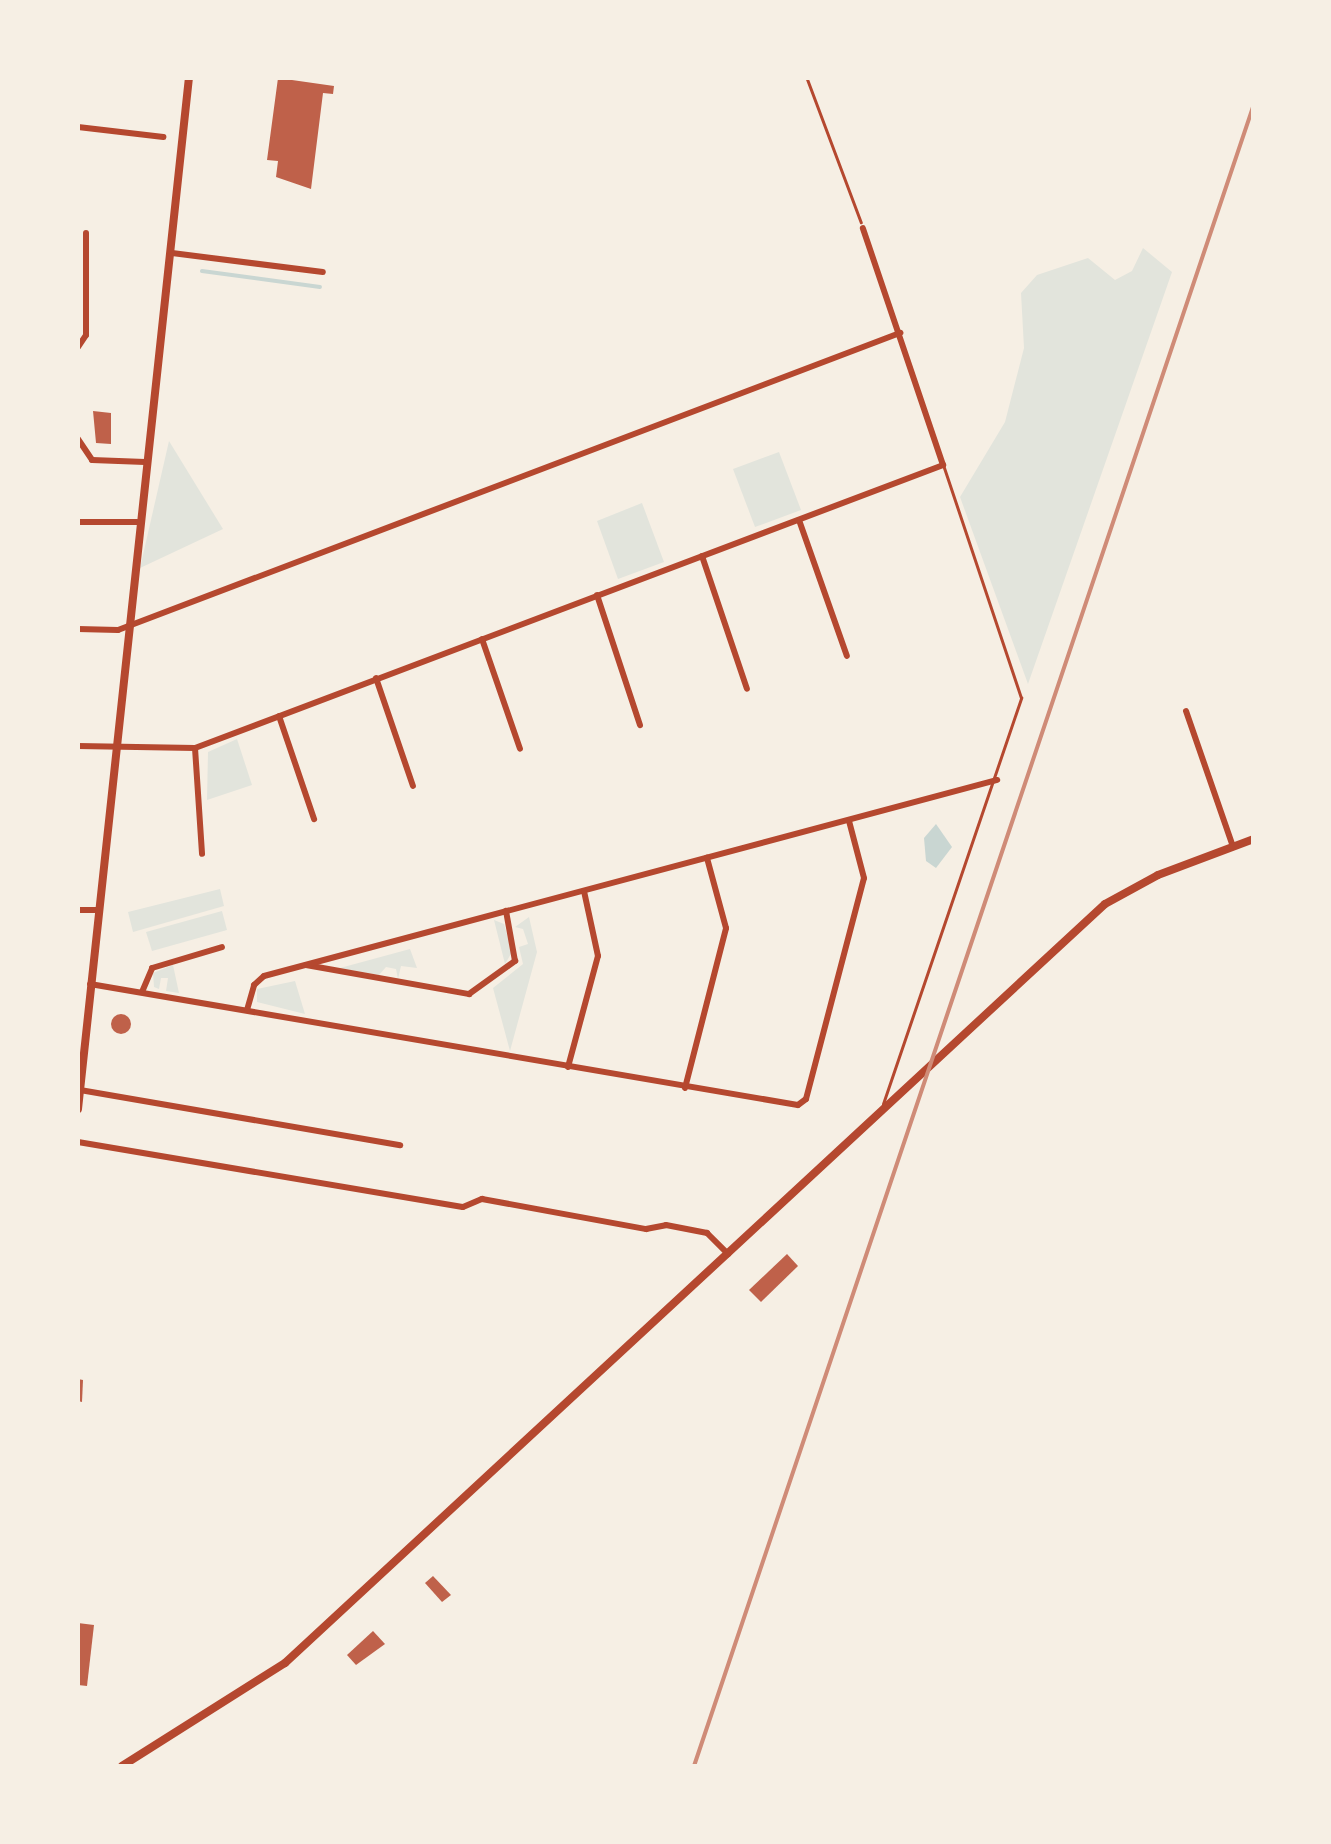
<!DOCTYPE html>
<style>
body{margin:0}
#map{position:relative;width:1331px;height:1844px;overflow:hidden;background:#f6efe4;font-family:Figtree,sans-serif}
div>[style]{position:absolute}
[style*='--x']{left:calc(var(--x)*1px);top:calc(var(--y)*1px);width:calc(var(--w)*1px);rotate:calc(var(--a)*1deg)}
.green>*{inset:0;background:#e2e4dc}
.water>*{inset:0;background:#c9d6d2}
.stream>*{height:4px;margin:-2px;padding:0 2px;transform-origin:2px;border-radius:2px;background:#c9d6d2}
.building>*{inset:0;background:#bf614a}
.round{border-radius:50%}
.path>*{height:2.5px;margin:-1.25px;padding:0 1.25px;transform-origin:1.25px;border-radius:1.25px;background:#b5482f}
.service>*{height:2.5px;margin:-1.25px;padding:0 1.25px;transform-origin:1.25px;border-radius:1.25px;background:#b5482f}
.minor>*{height:6px;margin:-3px;padding:0 3px;transform-origin:3px;border-radius:3px;background:#b5482f}
.tertiary>*{height:8px;margin:-4px;padding:0 4px;transform-origin:4px;border-radius:4px;background:#b5482f}
.rail>*{height:4px;margin:-2px;padding:0 2px;transform-origin:2px;border-radius:2px;background:#cf8b77}
span{translate:-50% -50%;white-space:nowrap;text-align:center;line-height:1.15;-webkit-text-stroke:8px #f6efe4;paint-order:stroke}
.frame{position:absolute;inset:0;border:80px solid #f6efe4;pointer-events:none}
</style>
<div id="map">
<div class="green">
<div style="clip-path:polygon(1143px 248px,1172px 272px,1028px 684px,960px 497px,1005px 422px,1024px 348px,1021px 293px,1037px 275px,1088px 258px,1115px 280px,1132px 271px)"></div>
<div style="clip-path:polygon(169px 441px,223px 529px,140px 568px)"></div>
<div style="clip-path:polygon(779px 452px,801px 510px,755px 527px,733px 469px)"></div>
<div style="clip-path:polygon(642px 503px,664px 562px,618px 579px,597px 521px)"></div>
<div style="clip-path:polygon(237px 739px,252px 785px,207px 800px,208px 752px)"></div>
<div style="clip-path:polygon(220px 889px,224px 906px,133px 932px,128px 912px)"></div>
<div style="clip-path:polygon(222px 911px,227px 930px,152px 951px,146px 932px)"></div>
<div style="clip-path:polygon(529px 917px,537px 952px,510px 1051px,493px 988px,523px 964px,519px 947px,528px 944px,523px 929px,515px 927px)"></div>
<div style="clip-path:polygon(494px 920px,504px 924px,512px 952px,505px 964px)"></div>
<div style="clip-path:polygon(410px 949px,417px 968px,401px 966px,398px 979px,396px 969px,386px 967px,379px 975px,340px 968px)"></div>
<div style="clip-path:polygon(173px 965px,179px 993px,166px 991px,168px 978px,161px 978px,159px 989px,154px 987px,153px 973px)"></div>
<div style="clip-path:polygon(295px 981px,305px 1014px,257px 1002px,257px 989px)"></div>
</div>
<div class="water">
<div style="clip-path:polygon(936px 824px,952px 847px,936px 868px,926px 861px,924px 838px)"></div>
</div>
<div class="stream">
<div style="--x:202;--y:271;--w:119;--a:7.7"></div>
</div>
<div class="building">
<div style="clip-path:polygon(278px 78px,334px 86px,333px 94px,323px 93px,311px 189px,276px 177px,278px 161px,267px 160px)"></div>
<div style="clip-path:polygon(93px 411px,111px 413px,111px 444px,96px 443px)"></div>
<div class="round" style="left:111px;top:1014px;width:20px;height:20px"></div>
<div style="clip-path:polygon(787px 1254px,798px 1266px,761px 1302px,749px 1290px)"></div>
<div style="clip-path:polygon(78px 1379px,83px 1380px,82px 1402px,78px 1401px)"></div>
<div style="clip-path:polygon(433px 1576px,451px 1595px,442px 1602px,425px 1583px)"></div>
<div style="clip-path:polygon(78px 1623px,94px 1625px,87px 1686px,78px 1685px)"></div>
<div style="clip-path:polygon(373px 1631px,385px 1644px,356px 1665px,347px 1655px)"></div>
</div>
<div class="path">
<div style="--x:807;--y:78;--w:154;--a:69.4"></div>
</div>
<div class="service">
<div style="--x:883;--y:1104;--w:429;--a:-71.2"></div>
<div style="--x:1021;--y:698;--w:246;--a:-108.5"></div>
</div>
<div class="minor">
<div style="--x:78;--y:127;--w:86;--a:6.7"></div>
<div style="--x:172;--y:253;--w:152;--a:7.2"></div>
<div style="--x:78;--y:347;--w:14;--a:-56"></div>
<div style="--x:86;--y:335;--w:102;--a:-90"></div>
<div style="--x:78;--y:439;--w:25;--a:56"></div>
<div style="--x:92;--y:460;--w:53;--a:2.2"></div>
<div style="--x:799;--y:520;--w:144;--a:70.6"></div>
<div style="--x:78;--y:522;--w:59;--a:0"></div>
<div style="--x:702;--y:556;--w:140;--a:71.3"></div>
<div style="--x:597;--y:595;--w:137;--a:71.7"></div>
<div style="--x:78;--y:629;--w:40;--a:1.4"></div>
<div style="--x:118;--y:630;--w:837;--a:-20.8"></div>
<div style="--x:482;--y:639;--w:116;--a:70.9"></div>
<div style="--x:376;--y:678;--w:114;--a:71.1"></div>
<div style="--x:1186;--y:711;--w:144;--a:70.9"></div>
<div style="--x:279;--y:716;--w:109;--a:71.2"></div>
<div style="--x:78;--y:746;--w:117;--a:1"></div>
<div style="--x:195;--y:748;--w:800;--a:-20.72"></div>
<div style="--x:943;--y:465;--w:250;--a:-108.7"></div>
<div style="--x:195;--y:748;--w:106;--a:86.2"></div>
<div style="--x:78;--y:910;--w:19;--a:0"></div>
<div style="--x:306;--y:965;--w:166;--a:10.1"></div>
<div style="--x:469;--y:994;--w:57;--a:-35.7"></div>
<div style="--x:515;--y:961;--w:51;--a:-100.2"></div>
<div style="--x:90;--y:984;--w:718;--a:9.7"></div>
<div style="--x:798;--y:1105;--w:10;--a:-37"></div>
<div style="--x:806;--y:1099;--w:228;--a:-75.3"></div>
<div style="--x:864;--y:878;--w:59;--a:-104.7"></div>
<div style="--x:142;--y:992;--w:26;--a:-67"></div>
<div style="--x:152;--y:968;--w:73;--a:-16.7"></div>
<div style="--x:247;--y:1010;--w:26;--a:-74"></div>
<div style="--x:254;--y:985;--w:13;--a:-42"></div>
<div style="--x:264;--y:976;--w:759;--a:-14.97"></div>
<div style="--x:568;--y:1067;--w:115;--a:-74.9"></div>
<div style="--x:598;--y:956;--w:66;--a:-102.2"></div>
<div style="--x:685;--y:1088;--w:165;--a:-75.6"></div>
<div style="--x:726;--y:928;--w:73;--a:-105.2"></div>
<div style="--x:80;--y:1090;--w:325;--a:9.8"></div>
<div style="--x:78;--y:1142;--w:390;--a:9.6"></div>
<div style="--x:463;--y:1207;--w:21;--a:-23"></div>
<div style="--x:482;--y:1199;--w:167;--a:10.4"></div>
<div style="--x:646;--y:1229;--w:20;--a:-11"></div>
<div style="--x:666;--y:1225;--w:42;--a:11"></div>
<div style="--x:707;--y:1233;--w:30;--a:45"></div>
</div>
<div class="tertiary">
<div style="--x:78;--y:1109;--w:1037;--a:-83.86"></div>
<div style="--x:122;--y:1766;--w:193;--a:-32.3"></div>
<div style="--x:285;--y:1663;--w:1117;--a:-42.79"></div>
<div style="--x:1105;--y:904;--w:60;--a:-28.7"></div>
<div style="--x:1158;--y:875;--w:103;--a:-20.6"></div>
</div>
<div class="rail">
<div style="--x:694;--y:1766;--w:1754;--a:-71.38"></div>
</div>
<div class="frame"></div>
</div>
